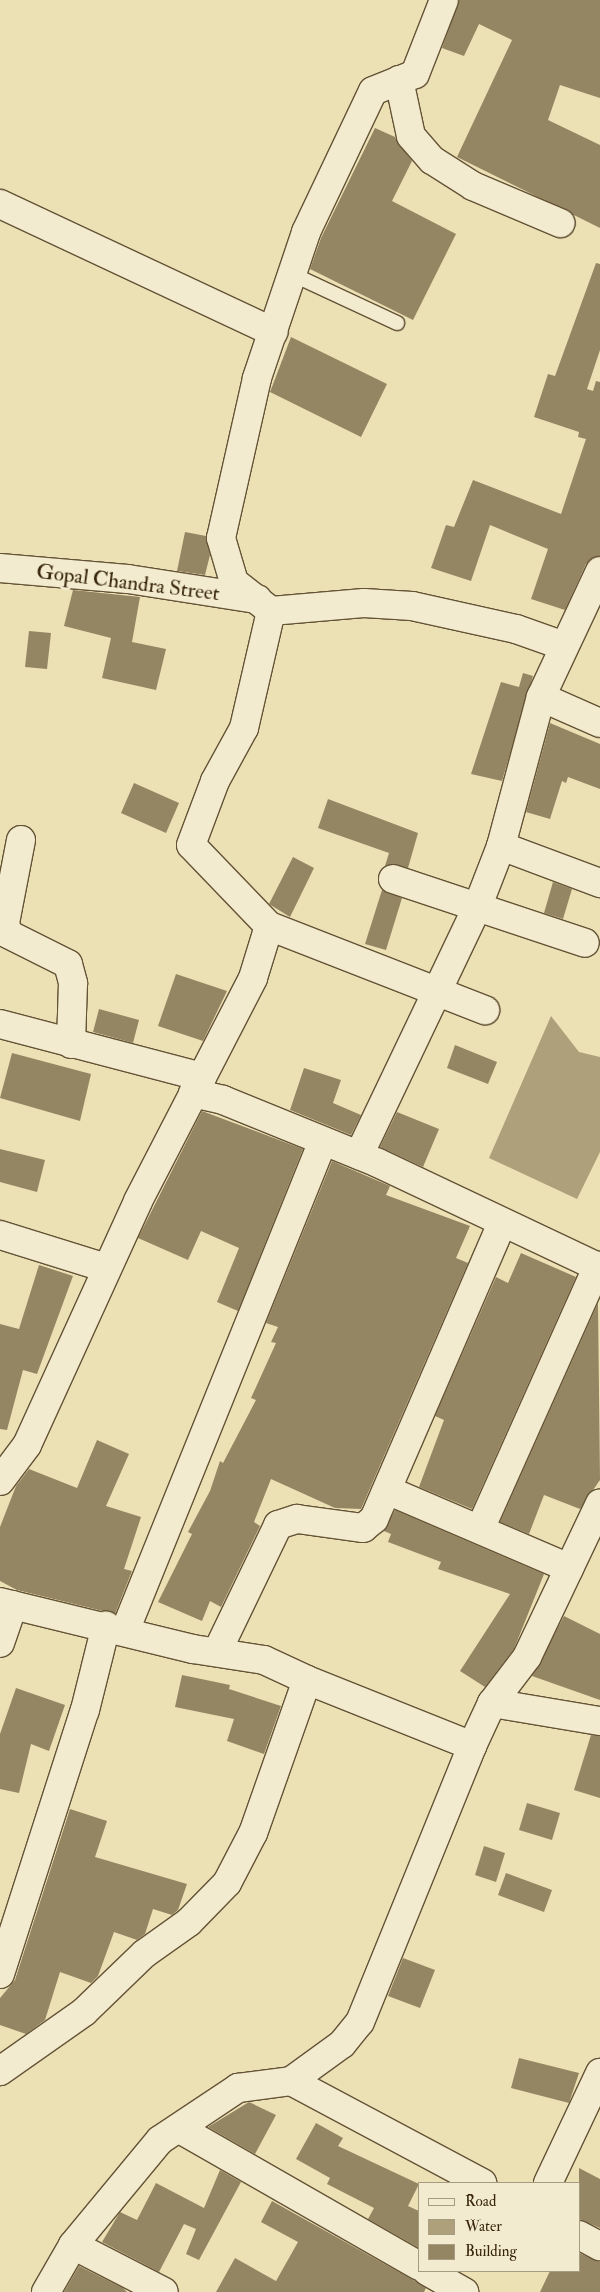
<!DOCTYPE html>
<style>
body{margin:0}
#map{position:relative;width:600px;height:2292px;overflow:hidden;background:#ece0b5;font-family:"IM FELL Double Pica",serif}
div>[style]{position:absolute}
[style*='--x']{left:calc(var(--x)*1px);top:calc(var(--y)*1px);width:calc(var(--w)*1px);rotate:calc(var(--a)*1deg)}
.water>*{inset:0;background:#aea07b}
.building>*{inset:0;background:#958663}
.roads{filter:drop-shadow(1px 0 #645336) drop-shadow(-1px 0 #645336) drop-shadow(0 1px #645336) drop-shadow(0 -1px #645336)}
.service>*{height:14px;margin:-7px;padding:0 7px;transform-origin:7px;border-radius:7px;background:#f3ebcf}
.minor>*{height:28px;margin:-14px;padding:0 14px;transform-origin:14px;border-radius:14px;background:#f3ebcf}
.tertiary>*{height:28px;margin:-14px;padding:0 14px;transform-origin:14px;border-radius:14px;background:#f3ebcf}
span{translate:-50% -50%;white-space:nowrap;text-align:center;line-height:1.15;-webkit-text-stroke:5px #f3ebcf;paint-order:stroke}
.street-label{font-size:21px;color:#36240b}
.legend{position:absolute;left:418px;top:2182px;width:162px;height:90px;box-sizing:border-box;background:#f3ebcf;border:1px solid #a79b81;margin:0;padding:6px 9px;list-style:none;font-size:15px;color:#36240b}
.legend li{display:flex;align-items:center;gap:10px;height:25px}
.legend b{width:25px;border:1px solid #a79b81}
</style>
<div id="map">
<div class="water">
<div style="clip-path:polygon(551px 1016px,579px 1052px,600px 1057px,600px 1152px,577px 1199px,489px 1158px)"></div>
</div>
<div class="building">
<div style="clip-path:polygon(459px 0,600px 0,600px 98px,560px 85px,548px 120px,600px 145px,600px 228px,457px 157px,512px 40px,479px 24px,464px 56px,442px 48px)"></div>
<div style="clip-path:polygon(375px 128px,395px 137px,412px 161px,392px 201px,456px 234px,413px 320px,310px 269px,321px 238px)"></div>
<div style="clip-path:polygon(596px 263px,600px 264px,600px 350px,587px 389px,593px 391px,596px 381px,600px 382px,600px 556px,586px 564px,565px 610px,531px 599px,548px 549px,490px 525px,471px 581px,431px 568px,446px 525px,454px 527px,473px 480px,561px 514px,586px 439px,578px 437px,579px 432px,534px 417px,548px 374px,555px 376px)"></div>
<div style="clip-path:polygon(291px 337px,387px 384px,361px 437px,270px 392px)"></div>
<div style="clip-path:polygon(185px 532px,206px 536px,210px 555px,205px 575px,177px 571px)"></div>
<div style="clip-path:polygon(73px 590px,140px 597px,132px 642px,166px 649px,156px 690px,102px 678px,111px 638px,64px 626px)"></div>
<div style="clip-path:polygon(29px 631px,51px 633px,47px 669px,25px 667px)"></div>
<div style="clip-path:polygon(523px 673px,533px 676px,502px 781px,471px 774px,501px 682px,519px 687px)"></div>
<div style="clip-path:polygon(550px 723px,600px 744px,600px 789px,568px 777px,566px 783px,562px 781px,550px 819px,526px 812px)"></div>
<div style="clip-path:polygon(134px 783px,179px 803px,166px 833px,121px 813px)"></div>
<div style="clip-path:polygon(328px 799px,418px 833px,408px 868px,385px 866px,389px 853px,318px 828px)"></div>
<div style="clip-path:polygon(293px 857px,314px 868px,290px 917px,269px 904px)"></div>
<div style="clip-path:polygon(553px 882px,572px 889px,563px 919px,544px 913px)"></div>
<div style="clip-path:polygon(382px 890px,402px 898px,386px 950px,365px 944px)"></div>
<div style="clip-path:polygon(176px 974px,227px 991px,203px 1041px,158px 1026px)"></div>
<div style="clip-path:polygon(99px 1009px,139px 1020px,133px 1043px,93px 1032px)"></div>
<div style="clip-path:polygon(455px 1045px,497px 1062px,488px 1084px,447px 1068px)"></div>
<div style="clip-path:polygon(12px 1053px,91px 1074px,80px 1121px,0 1098px)"></div>
<div style="clip-path:polygon(304px 1068px,341px 1080px,333px 1103px,361px 1115px,351px 1135px,290px 1110px)"></div>
<div style="clip-path:polygon(202px 1111px,303px 1149px,238px 1311px,217px 1302px,239px 1248px,201px 1231px,188px 1260px,138px 1238px)"></div>
<div style="clip-path:polygon(397px 1112px,439px 1129px,423px 1167px,380px 1147px)"></div>
<div style="clip-path:polygon(0 1149px,45px 1160px,37px 1192px,0 1182px)"></div>
<div style="clip-path:polygon(332px 1161px,390px 1186px,386px 1195px,470px 1226px,456px 1258px,468px 1263px,361px 1509px,335px 1508px,271px 1479px,254px 1522px,260px 1526px,221px 1607px,210px 1601px,202px 1621px,158px 1602px,192px 1534px,188px 1532px,210px 1491px,220px 1461px,223px 1463px,256px 1400px,251px 1398px,276px 1343px,271px 1342px,278px 1327px,266px 1323px)"></div>
<div style="clip-path:polygon(521px 1253px,576px 1277px,472px 1509px,407px 1482px,419px 1487px,444px 1420px,435px 1416px,496px 1277px,508px 1283px)"></div>
<div style="clip-path:polygon(39px 1265px,73px 1276px,37px 1374px,23px 1370px,7px 1430px,0 1429px,0 1324px,19px 1329px)"></div>
<div style="clip-path:polygon(598px 1303px,600px 1480px,580px 1509px,544px 1495px,529px 1534px,500px 1522px)"></div>
<div style="clip-path:polygon(97px 1440px,129px 1454px,106px 1506px,141px 1517px,124px 1569px,132px 1571px,115px 1614px,17px 1590px,0 1581px,0 1527px,16px 1486px,29px 1469px,77px 1488px)"></div>
<div style="clip-path:polygon(395px 1510px,544px 1574px,514px 1649px,485px 1687px,460px 1671px,510px 1594px,438px 1569px,441px 1562px,388px 1542px,391px 1534px,384px 1531px)"></div>
<div style="clip-path:polygon(564px 1616px,600px 1634px,600px 1700px,532px 1676px)"></div>
<div style="clip-path:polygon(182px 1675px,230px 1685px,229px 1689px,281px 1706px,264px 1754px,227px 1741px,234px 1719px,175px 1707px)"></div>
<div style="clip-path:polygon(16px 1688px,65px 1705px,49px 1751px,31px 1744px,19px 1793px,0 1789px,0 1734px)"></div>
<div style="clip-path:polygon(591px 1735px,600px 1736px,600px 1798px,574px 1790px)"></div>
<div style="clip-path:polygon(527px 1803px,560px 1813px,552px 1840px,519px 1830px)"></div>
<div style="clip-path:polygon(70px 1809px,107px 1821px,95px 1857px,187px 1884px,178px 1910px,172px 1915px,153px 1909px,145px 1934px,137px 1940px,114px 1932px,98px 1976px,91px 1983px,60px 1972px,45px 2020px,26px 2034px,0 2025px,0 1998px,15px 1980px)"></div>
<div style="clip-path:polygon(484px 1846px,505px 1853px,496px 1882px,475px 1875px)"></div>
<div style="clip-path:polygon(506px 1873px,552px 1890px,544px 1912px,498px 1895px)"></div>
<div style="clip-path:polygon(403px 1958px,435px 1970px,420px 2008px,388px 1996px)"></div>
<div style="clip-path:polygon(519px 2058px,579px 2073px,569px 2103px,511px 2088px)"></div>
<div style="clip-path:polygon(249px 2102px,276px 2115px,255px 2154px,208px 2127px)"></div>
<div style="clip-path:polygon(316px 2123px,343px 2138px,338px 2146px,419px 2184px,408px 2206px,419px 2211px,419px 2248px,368px 2219px,374px 2208px,327px 2184px,330px 2178px,296px 2159px)"></div>
<div style="clip-path:polygon(579px 2168px,600px 2179px,600px 2228px,579px 2219px)"></div>
<div style="clip-path:polygon(220px 2170px,241px 2182px,199px 2260px,186px 2254px,196px 2229px,184px 2224px,159px 2272px,102px 2242px,120px 2212px,137px 2220px,156px 2183px,204px 2208px)"></div>
<div style="clip-path:polygon(272px 2201px,415px 2281px,426px 2288px,424px 2292px,216px 2292px,235px 2258px,276px 2281px,298px 2242px,261px 2222px)"></div>
<div style="clip-path:polygon(579px 2253px,600px 2262px,600px 2292px,540px 2292px,550px 2271px,579px 2271px)"></div>
<div style="clip-path:polygon(79px 2266px,123px 2288px,127px 2292px,64px 2292px)"></div>
</div>
<div class="roads">
<div class="service">
<div style="--x:292;--y:274;--w:116;--a:25"></div>
</div>
<div class="minor">
<div style="--x:399;--y:80;--w:57;--a:77.9"></div>
<div style="--x:411;--y:136;--w:32;--a:49"></div>
<div style="--x:432;--y:160;--w:49;--a:32.4"></div>
<div style="--x:473;--y:186;--w:95;--a:23"></div>
<div style="--x:0;--y:204;--w:302;--a:25.1"></div>
<div style="--x:0;--y:568;--w:128;--a:4.9"></div>
<div style="--x:128;--y:579;--w:131;--a:8.8"></div>
<div style="--x:271;--y:611;--w:93;--a:-4.9"></div>
<div style="--x:364;--y:603;--w:48;--a:3.6"></div>
<div style="--x:412;--y:606;--w:107;--a:12.5"></div>
<div style="--x:516;--y:629;--w:51;--a:19.5"></div>
<div style="--x:541;--y:697;--w:64;--a:23.8"></div>
<div style="--x:21;--y:840;--w:85;--a:100.9"></div>
<div style="--x:5;--y:923;--w:11;--a:75"></div>
<div style="--x:8;--y:934;--w:67;--a:26.6"></div>
<div style="--x:68;--y:964;--w:20;--a:75"></div>
<div style="--x:73;--y:983;--w:61;--a:91.9"></div>
<div style="--x:501;--y:846;--w:106;--a:20.5"></div>
<div style="--x:393;--y:879;--w:202;--a:18.4"></div>
<div style="--x:269;--y:926;--w:232;--a:21.3"></div>
<div style="--x:0;--y:1024;--w:209;--a:14.7"></div>
<div style="--x:193;--y:1093;--w:31;--a:13"></div>
<div style="--x:223;--y:1100;--w:167;--a:22.1"></div>
<div style="--x:378;--y:1163;--w:246;--a:25.3"></div>
<div style="--x:359;--y:1155;--w:274;--a:-64.5"></div>
<div style="--x:477;--y:908;--w:66;--a:-68.8"></div>
<div style="--x:501;--y:846;--w:154;--a:-75"></div>
<div style="--x:541;--y:697;--w:139;--a:-64.9"></div>
<div style="--x:0;--y:1235;--w:111;--a:17.3"></div>
<div style="--x:389;--y:1491;--w:196;--a:23.2"></div>
<div style="--x:481;--y:1527;--w:286;--a:-65.9"></div>
<div style="--x:0;--y:1602;--w:199;--a:13.7"></div>
<div style="--x:193;--y:1649;--w:72;--a:8.8"></div>
<div style="--x:264;--y:1660;--w:47;--a:24.9"></div>
<div style="--x:307;--y:1680;--w:162;--a:109.4"></div>
<div style="--x:253;--y:1833;--w:56;--a:117.5"></div>
<div style="--x:227;--y:1883;--w:54;--a:134.3"></div>
<div style="--x:189;--y:1922;--w:55;--a:144.6"></div>
<div style="--x:144;--y:1954;--w:83;--a:136"></div>
<div style="--x:84;--y:2012;--w:103;--a:144.9"></div>
<div style="--x:125;--y:1631;--w:528;--a:-68"></div>
<div style="--x:0;--y:1643;--w:40;--a:-71.1"></div>
<div style="--x:217;--y:1652;--w:141;--a:-64.3"></div>
<div style="--x:278;--y:1525;--w:20;--a:-18"></div>
<div style="--x:297;--y:1519;--w:67;--a:7.8"></div>
<div style="--x:363;--y:1528;--w:14;--a:-39"></div>
<div style="--x:374;--y:1519;--w:322;--a:-66.6"></div>
<div style="--x:307;--y:1680;--w:178;--a:21.8"></div>
<div style="--x:492;--y:1703;--w:109;--a:9.5"></div>
<div style="--x:0;--y:1974;--w:277;--a:-72.2"></div>
<div style="--x:85;--y:1710;--w:87;--a:-76"></div>
<div style="--x:291;--y:2081;--w:217;--a:28.1"></div>
<div style="--x:180;--y:2129;--w:275;--a:29.8"></div>
<div style="--x:548;--y:2183;--w:122;--a:-64.7"></div>
<div style="--x:579;--y:2235;--w:24;--a:28"></div>
<div style="--x:73;--y:2245;--w:102;--a:27.3"></div>
<div style="--x:427;--y:2271;--w:43;--a:29.6"></div>
<div style="--x:46;--y:2292;--w:54;--a:-60.1"></div>
<div style="--x:73;--y:2245;--w:136;--a:-50.4"></div>
<div style="--x:160;--y:2140;--w:94;--a:-33.7"></div>
<div style="--x:238;--y:2088;--w:53;--a:-7.5"></div>
<div style="--x:291;--y:2081;--w:63;--a:-36"></div>
<div style="--x:342;--y:2044;--w:28;--a:-51"></div>
<div style="--x:360;--y:2022;--w:298;--a:-67.9"></div>
<div style="--x:472;--y:1746;--w:47;--a:-65.1"></div>
<div style="--x:492;--y:1703;--w:58;--a:-52.7"></div>
<div style="--x:527;--y:1657;--w:170;--a:-64.6"></div>
</div>
<div class="tertiary">
<div style="--x:0;--y:1481;--w:45;--a:-53.1"></div>
<div style="--x:27;--y:1445;--w:268;--a:-65.5"></div>
<div style="--x:138;--y:1201;--w:251;--a:-62.7"></div>
<div style="--x:253;--y:978;--w:54;--a:-72.9"></div>
<div style="--x:269;--y:926;--w:112;--a:-133.9"></div>
<div style="--x:191;--y:845;--w:68;--a:-69.4"></div>
<div style="--x:215;--y:781;--w:60;--a:-61.3"></div>
<div style="--x:244;--y:728;--w:120;--a:-77"></div>
<div style="--x:271;--y:611;--w:47;--a:-141.9"></div>
<div style="--x:234;--y:582;--w:46;--a:-106.5"></div>
<div style="--x:221;--y:538;--w:164;--a:-77.3"></div>
<div style="--x:257;--y:378;--w:154;--a:-71.4"></div>
<div style="--x:306;--y:232;--w:156;--a:-64.6"></div>
<div style="--x:373;--y:91;--w:45;--a:-22"></div>
<div style="--x:415;--y:74;--w:79;--a:-68.6"></div>
</div>
</div>
<div class="street-label">
<span style="left:128px;top:583px;rotate:7deg">Gopal Chandra Street</span>
</div>
<ul class="legend">
<li><b style="height:6px;background:#f3ebcf"></b>Road</li>
<li><b style="height:14px;background:#aea07b"></b>Water</li>
<li><b style="height:14px;background:#958663"></b>Building</li>
</ul>
</div>
